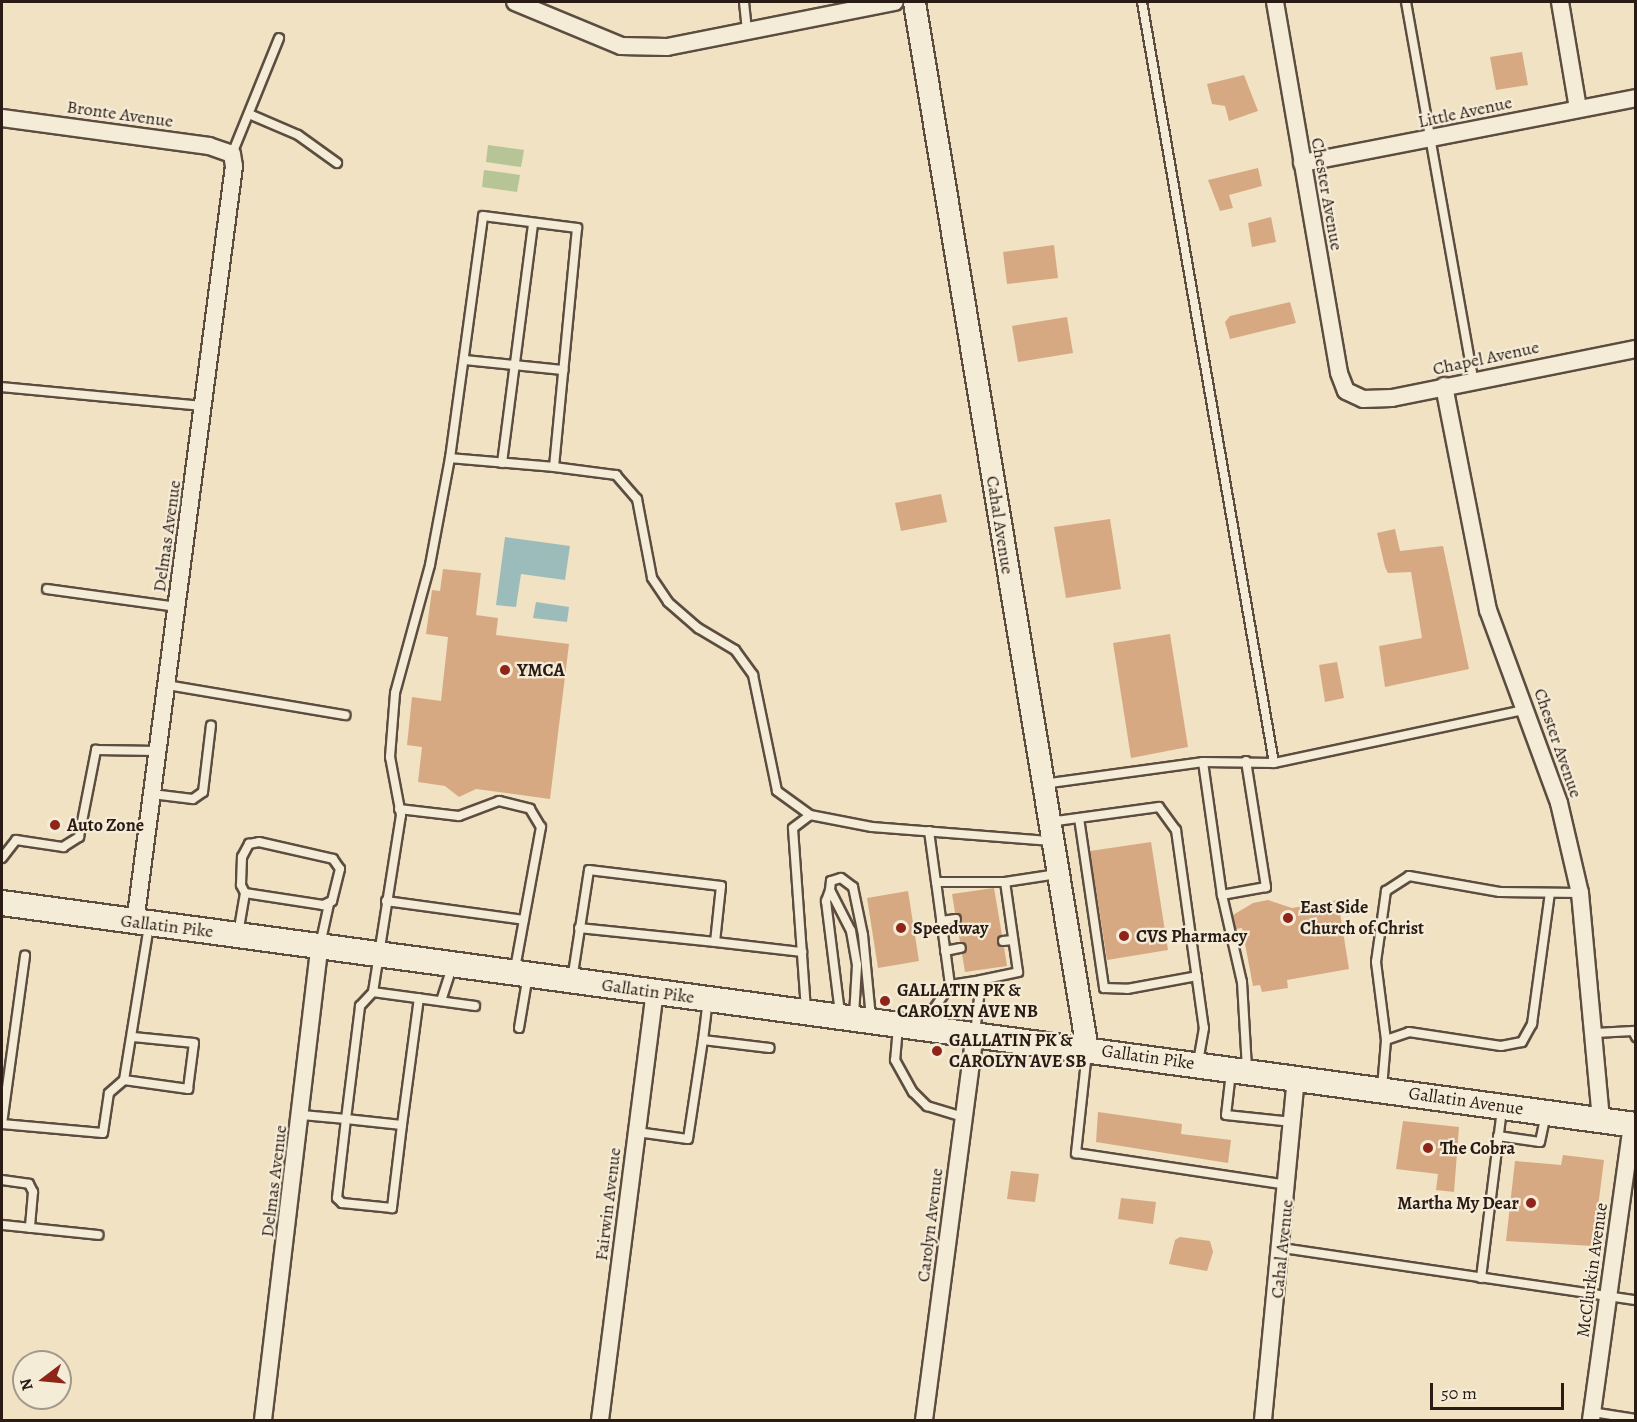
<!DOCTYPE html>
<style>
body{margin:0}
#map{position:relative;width:1637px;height:1422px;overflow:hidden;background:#f0e2c3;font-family:Alegreya,serif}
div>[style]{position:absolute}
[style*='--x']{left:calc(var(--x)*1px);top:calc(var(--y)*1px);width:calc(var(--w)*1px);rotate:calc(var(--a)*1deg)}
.green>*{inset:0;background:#b6c496}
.water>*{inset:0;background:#9cbcbb}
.building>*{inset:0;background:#d7a983}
.roads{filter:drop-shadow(2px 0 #5c4d40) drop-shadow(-2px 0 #5c4d40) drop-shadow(0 2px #5c4d40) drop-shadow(0 -2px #5c4d40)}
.service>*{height:8px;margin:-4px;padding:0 4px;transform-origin:4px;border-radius:4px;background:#f5ecd8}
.minor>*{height:16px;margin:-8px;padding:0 8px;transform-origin:8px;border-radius:8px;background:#f5ecd8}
.tertiary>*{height:21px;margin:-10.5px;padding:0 10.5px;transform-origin:10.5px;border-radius:10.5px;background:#f5ecd8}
.secondary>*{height:24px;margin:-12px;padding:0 12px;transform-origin:12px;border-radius:12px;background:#f5ecd8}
.dots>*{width:16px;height:16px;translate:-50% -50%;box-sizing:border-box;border:3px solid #f5ecd8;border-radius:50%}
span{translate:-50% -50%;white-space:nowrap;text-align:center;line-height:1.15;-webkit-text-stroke:4.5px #f5ecd8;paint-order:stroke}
.street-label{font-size:18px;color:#2a1b14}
.poi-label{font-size:18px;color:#2a1b14;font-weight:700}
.left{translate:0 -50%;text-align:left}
.right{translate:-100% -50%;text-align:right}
.frame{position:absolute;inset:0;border:3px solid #2a1b14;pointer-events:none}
.north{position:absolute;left:12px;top:1350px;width:60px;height:60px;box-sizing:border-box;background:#f5ecd8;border:2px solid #a4988a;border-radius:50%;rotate:254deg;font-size:16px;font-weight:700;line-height:24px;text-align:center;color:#2a1b14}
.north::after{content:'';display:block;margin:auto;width:21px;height:27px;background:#8f2418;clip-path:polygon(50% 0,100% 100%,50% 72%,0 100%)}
.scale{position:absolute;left:1430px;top:1383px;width:134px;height:27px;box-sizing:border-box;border:3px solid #2a1b14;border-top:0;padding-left:8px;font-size:18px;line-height:21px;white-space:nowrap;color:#2a1b14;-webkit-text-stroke:4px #f5ecd8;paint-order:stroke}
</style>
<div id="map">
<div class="green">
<div style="clip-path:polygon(488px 145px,524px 150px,521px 167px,486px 162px)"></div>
<div style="clip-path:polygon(484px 170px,520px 175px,517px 192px,482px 187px)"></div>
</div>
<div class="water">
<div style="clip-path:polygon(505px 537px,570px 546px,565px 580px,521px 574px,516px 607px,496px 605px)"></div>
<div style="clip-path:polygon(536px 602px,569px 607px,567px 622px,533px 618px)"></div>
</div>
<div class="building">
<div style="clip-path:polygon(1522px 52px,1528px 85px,1496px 90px,1490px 57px)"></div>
<div style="clip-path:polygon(1244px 75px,1258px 111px,1229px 121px,1225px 106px,1212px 104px,1207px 84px)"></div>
<div style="clip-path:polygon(1258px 168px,1262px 186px,1229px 195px,1233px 208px,1220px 211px,1208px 180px)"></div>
<div style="clip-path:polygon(1271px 217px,1276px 242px,1252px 247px,1248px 223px)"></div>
<div style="clip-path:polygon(1054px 245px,1058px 278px,1007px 284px,1003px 252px)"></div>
<div style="clip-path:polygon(1290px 302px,1296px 323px,1230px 339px,1225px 322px,1230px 316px)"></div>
<div style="clip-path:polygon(1067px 317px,1073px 353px,1018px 362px,1012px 326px)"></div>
<div style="clip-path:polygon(941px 494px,947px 522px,901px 531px,895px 503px)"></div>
<div style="clip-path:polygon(1110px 519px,1121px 589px,1066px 598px,1054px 527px)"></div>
<div style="clip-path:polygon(1395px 529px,1400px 551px,1443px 546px,1469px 669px,1385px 687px,1379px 646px,1422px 638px,1411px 572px,1388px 573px,1385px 567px,1377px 533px)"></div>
<div style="clip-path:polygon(443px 569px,481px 573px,476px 615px,498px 618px,496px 635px,569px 644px,550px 799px,476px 789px,459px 797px,445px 786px,418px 782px,422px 747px,407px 745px,412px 697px,441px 701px,448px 637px,426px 634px,432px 590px,440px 591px)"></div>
<div style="clip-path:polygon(1170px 634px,1188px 747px,1131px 758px,1113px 643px)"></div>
<div style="clip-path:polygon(1337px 662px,1344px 698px,1325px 702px,1319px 665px)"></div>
<div style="clip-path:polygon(1151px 842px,1168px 950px,1107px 960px,1090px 851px)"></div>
<div style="clip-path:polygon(994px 888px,1002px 935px,997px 942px,1004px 947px,1007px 966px,965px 972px,962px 954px,967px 947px,960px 942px,957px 925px,962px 918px,955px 913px,952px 894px)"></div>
<div style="clip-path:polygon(908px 891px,919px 961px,878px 968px,867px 898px)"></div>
<div style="clip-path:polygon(1268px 900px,1292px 908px,1338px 900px,1349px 969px,1287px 980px,1288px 988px,1262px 992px,1260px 985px,1253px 986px,1242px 928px,1236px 929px,1233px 915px,1253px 903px)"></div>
<div style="clip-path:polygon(1098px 1112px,1182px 1124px,1181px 1134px,1231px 1140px,1228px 1163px,1096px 1142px)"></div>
<div style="clip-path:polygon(1403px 1121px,1459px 1127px,1454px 1192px,1436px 1190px,1438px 1174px,1396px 1169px)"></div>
<div style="clip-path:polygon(1563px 1155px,1604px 1160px,1593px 1246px,1506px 1241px,1515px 1161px,1561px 1165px)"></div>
<div style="clip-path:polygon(1011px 1171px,1039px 1174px,1035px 1202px,1007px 1199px)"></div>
<div style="clip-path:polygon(1121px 1198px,1156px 1202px,1153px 1224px,1118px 1219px)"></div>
<div style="clip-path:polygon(1180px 1237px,1210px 1241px,1213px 1252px,1207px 1271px,1169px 1264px,1175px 1240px)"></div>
</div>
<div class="roads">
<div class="service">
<div style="--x:744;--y:2;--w:30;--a:84"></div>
<div style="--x:1142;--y:2;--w:772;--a:80.16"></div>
<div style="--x:1406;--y:2;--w:383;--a:79.9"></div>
<div style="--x:249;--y:114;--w:53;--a:23.2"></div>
<div style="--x:298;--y:135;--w:48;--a:35.7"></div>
<div style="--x:232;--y:154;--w:125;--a:-67.9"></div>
<div style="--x:464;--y:360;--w:100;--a:5.8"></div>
<div style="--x:2;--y:387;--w:203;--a:5.4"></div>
<div style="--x:450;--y:458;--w:104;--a:4.9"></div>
<div style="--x:502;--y:463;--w:242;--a:-82.6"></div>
<div style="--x:47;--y:589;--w:131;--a:7.9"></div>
<div style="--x:167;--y:685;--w:181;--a:9.6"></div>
<div style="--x:1246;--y:761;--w:128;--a:81"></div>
<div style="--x:1266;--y:887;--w:45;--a:169.7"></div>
<div style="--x:1222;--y:895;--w:89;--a:77.1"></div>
<div style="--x:1242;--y:982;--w:88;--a:86.7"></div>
<div style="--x:1203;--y:762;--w:134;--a:81.9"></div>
<div style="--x:1043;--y:784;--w:162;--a:-7.8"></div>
<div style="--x:1203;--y:762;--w:71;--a:0.8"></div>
<div style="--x:1274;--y:763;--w:259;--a:-12"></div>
<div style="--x:152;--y:794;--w:41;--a:7"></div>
<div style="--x:193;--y:799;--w:12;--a:-35"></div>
<div style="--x:203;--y:792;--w:67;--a:-83.2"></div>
<div style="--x:399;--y:809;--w:60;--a:6.7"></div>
<div style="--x:459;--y:816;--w:43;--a:-20.6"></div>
<div style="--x:499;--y:801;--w:32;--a:14"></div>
<div style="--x:530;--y:809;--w:21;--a:59"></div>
<div style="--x:541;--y:827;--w:144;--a:100.4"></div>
<div style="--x:1079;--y:818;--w:172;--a:81.6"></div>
<div style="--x:1104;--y:988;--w:23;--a:2"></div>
<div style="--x:1127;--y:989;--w:71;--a:-10.5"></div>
<div style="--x:1049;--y:822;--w:111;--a:-7.8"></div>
<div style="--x:1159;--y:807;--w:29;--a:54"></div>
<div style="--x:1176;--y:830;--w:200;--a:82"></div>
<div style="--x:1204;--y:1028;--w:35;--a:100"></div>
<div style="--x:929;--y:831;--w:51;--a:82.2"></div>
<div style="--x:259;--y:842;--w:76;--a:12.9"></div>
<div style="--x:333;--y:859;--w:12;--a:55"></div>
<div style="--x:340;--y:869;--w:33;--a:104"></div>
<div style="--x:332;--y:901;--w:10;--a:156"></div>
<div style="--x:323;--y:905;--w:79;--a:-171.3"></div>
<div style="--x:245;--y:893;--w:9;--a:-117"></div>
<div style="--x:241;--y:885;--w:28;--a:-88"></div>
<div style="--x:242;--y:857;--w:15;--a:-62"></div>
<div style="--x:249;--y:844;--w:10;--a:-11"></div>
<div style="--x:2;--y:858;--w:23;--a:-52"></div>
<div style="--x:16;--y:840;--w:48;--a:8.5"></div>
<div style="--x:63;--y:847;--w:19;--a:-32"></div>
<div style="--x:79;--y:837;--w:89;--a:-78.9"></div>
<div style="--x:96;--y:750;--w:62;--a:0.9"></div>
<div style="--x:830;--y:890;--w:12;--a:110"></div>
<div style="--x:826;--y:901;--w:114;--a:82.9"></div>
<div style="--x:386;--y:901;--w:139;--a:7.8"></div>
<div style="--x:941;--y:921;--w:15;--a:-8"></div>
<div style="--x:579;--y:928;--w:137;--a:5.9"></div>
<div style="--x:238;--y:934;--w:42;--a:-80.3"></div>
<div style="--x:1003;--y:941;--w:10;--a:-6"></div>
<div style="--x:320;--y:945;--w:42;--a:-77.6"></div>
<div style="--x:945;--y:951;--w:16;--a:-11"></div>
<div style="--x:572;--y:980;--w:111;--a:-81.2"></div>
<div style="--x:589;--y:870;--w:133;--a:6.9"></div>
<div style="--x:721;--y:886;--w:56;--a:96.1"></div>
<div style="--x:715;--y:942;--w:88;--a:6.6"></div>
<div style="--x:950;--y:985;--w:104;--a:-97.7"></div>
<div style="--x:936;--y:882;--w:69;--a:0"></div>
<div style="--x:373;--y:992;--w:179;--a:-81"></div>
<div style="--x:401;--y:815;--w:59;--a:-100.7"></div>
<div style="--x:390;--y:757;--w:64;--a:-85.5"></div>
<div style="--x:395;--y:693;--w:133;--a:-74.7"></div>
<div style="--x:430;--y:565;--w:109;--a:-79.4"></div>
<div style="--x:450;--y:458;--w:244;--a:-82.2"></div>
<div style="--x:483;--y:216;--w:95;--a:7.3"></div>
<div style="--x:577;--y:228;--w:240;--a:95.5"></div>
<div style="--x:554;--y:467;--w:63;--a:7.4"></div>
<div style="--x:616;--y:475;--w:32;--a:49"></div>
<div style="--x:637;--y:499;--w:80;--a:79.2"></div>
<div style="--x:652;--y:578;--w:29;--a:56"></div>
<div style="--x:668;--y:602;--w:40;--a:41"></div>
<div style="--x:698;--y:628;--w:43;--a:30.7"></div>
<div style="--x:735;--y:650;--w:31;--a:54"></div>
<div style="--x:753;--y:675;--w:118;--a:78.3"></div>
<div style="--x:777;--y:791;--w:41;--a:36"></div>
<div style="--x:810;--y:815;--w:63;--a:11"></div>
<div style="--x:872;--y:827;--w:180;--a:4.5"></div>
<div style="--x:441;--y:1001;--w:36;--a:-72"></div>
<div style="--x:806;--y:1010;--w:182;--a:-94.1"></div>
<div style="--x:793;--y:828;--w:21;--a:-37"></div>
<div style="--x:854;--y:1016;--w:51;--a:-86.6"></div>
<div style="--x:857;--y:965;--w:35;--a:-100"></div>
<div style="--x:851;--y:931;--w:46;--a:-117.1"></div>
<div style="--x:830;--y:890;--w:9;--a:-84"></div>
<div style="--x:831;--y:881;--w:10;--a:-17"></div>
<div style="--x:841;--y:878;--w:15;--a:37"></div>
<div style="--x:853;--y:887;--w:49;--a:78.2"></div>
<div style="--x:863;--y:935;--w:83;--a:84.5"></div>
<div style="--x:923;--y:1025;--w:48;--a:-56"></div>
<div style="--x:950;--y:985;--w:31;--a:-9"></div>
<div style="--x:898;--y:1027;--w:33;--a:95"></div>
<div style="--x:895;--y:1060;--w:37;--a:61"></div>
<div style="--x:913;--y:1092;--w:20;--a:45"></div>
<div style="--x:927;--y:1106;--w:39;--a:17"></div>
<div style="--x:519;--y:1028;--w:54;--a:-80.4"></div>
<div style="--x:1595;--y:1033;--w:38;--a:-3"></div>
<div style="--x:1633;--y:1031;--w:7;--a:63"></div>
<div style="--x:975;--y:1034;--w:54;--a:-83.7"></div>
<div style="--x:981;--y:980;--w:38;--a:-12"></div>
<div style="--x:1018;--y:972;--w:91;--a:-98.2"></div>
<div style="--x:1005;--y:882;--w:53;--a:-8.7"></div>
<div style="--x:703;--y:1040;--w:38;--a:-83"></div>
<div style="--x:1386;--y:1040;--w:24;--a:-19"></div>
<div style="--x:1409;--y:1032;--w:93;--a:8.7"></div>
<div style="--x:1501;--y:1046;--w:21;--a:-11"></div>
<div style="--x:1522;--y:1042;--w:21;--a:-61"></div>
<div style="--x:1532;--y:1024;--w:132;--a:-82.2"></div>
<div style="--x:1087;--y:1052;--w:102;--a:96.2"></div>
<div style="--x:1076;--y:1153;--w:214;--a:8.6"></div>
<div style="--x:1231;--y:1072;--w:43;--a:96.6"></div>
<div style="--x:1226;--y:1115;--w:67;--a:6"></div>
<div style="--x:124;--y:1080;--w:156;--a:-80.8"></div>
<div style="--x:1382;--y:1088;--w:48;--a:-85.2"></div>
<div style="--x:1386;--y:1040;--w:79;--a:-97.3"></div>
<div style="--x:1376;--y:962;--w:72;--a:-82"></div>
<div style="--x:1386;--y:891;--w:27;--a:-33"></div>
<div style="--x:1409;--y:876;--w:92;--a:10"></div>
<div style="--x:1500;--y:892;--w:80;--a:0.7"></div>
<div style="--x:302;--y:1115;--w:44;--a:5.2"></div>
<div style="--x:346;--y:1119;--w:114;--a:-82.9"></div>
<div style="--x:360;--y:1006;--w:19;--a:-47"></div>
<div style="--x:373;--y:992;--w:103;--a:7.8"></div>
<div style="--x:2;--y:1124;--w:101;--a:5.1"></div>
<div style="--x:103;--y:1133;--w:40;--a:-81.5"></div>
<div style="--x:109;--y:1093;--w:20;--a:-41"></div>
<div style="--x:124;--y:1080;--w:65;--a:8"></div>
<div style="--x:188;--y:1089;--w:46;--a:-82.6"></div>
<div style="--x:194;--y:1043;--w:61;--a:-174.4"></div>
<div style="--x:2;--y:1124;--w:170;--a:-82.2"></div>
<div style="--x:402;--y:1125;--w:84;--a:96.9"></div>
<div style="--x:392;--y:1208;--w:50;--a:-174.3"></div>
<div style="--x:342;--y:1203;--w:7;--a:-135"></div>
<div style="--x:337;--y:1198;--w:80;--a:-83.5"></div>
<div style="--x:346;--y:1119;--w:56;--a:6.1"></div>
<div style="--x:402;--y:1125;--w:128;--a:-82.4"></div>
<div style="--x:637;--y:1132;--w:51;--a:7.8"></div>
<div style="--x:688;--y:1139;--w:100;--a:-81.4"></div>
<div style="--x:703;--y:1040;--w:67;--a:6.8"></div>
<div style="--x:1498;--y:1136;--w:42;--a:8.1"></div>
<div style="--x:1540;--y:1142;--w:29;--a:-78"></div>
<div style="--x:2;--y:1180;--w:27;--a:8"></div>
<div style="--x:29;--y:1184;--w:9;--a:63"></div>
<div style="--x:33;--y:1192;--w:36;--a:95"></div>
<div style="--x:2;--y:1225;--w:97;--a:5.9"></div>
<div style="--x:1282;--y:1248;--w:358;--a:8.4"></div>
<div style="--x:1481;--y:1278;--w:170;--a:-82.9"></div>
<div style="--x:1592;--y:1412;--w:45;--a:9"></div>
</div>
<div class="minor">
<div style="--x:515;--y:2;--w:115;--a:22.5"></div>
<div style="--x:621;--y:46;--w:46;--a:1.2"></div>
<div style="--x:667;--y:47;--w:232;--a:-11.2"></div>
<div style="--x:1275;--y:2;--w:376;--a:80.2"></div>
<div style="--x:1339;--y:373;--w:19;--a:69"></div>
<div style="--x:1346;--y:391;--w:19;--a:25"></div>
<div style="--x:1363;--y:399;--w:29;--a:-2"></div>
<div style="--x:1392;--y:398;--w:249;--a:-11.4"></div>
<div style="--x:1560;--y:2;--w:108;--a:80.4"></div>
<div style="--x:2;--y:118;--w:209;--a:7.7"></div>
<div style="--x:209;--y:146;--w:24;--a:19"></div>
<div style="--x:232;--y:154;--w:12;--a:81"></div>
<div style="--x:234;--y:166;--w:763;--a:97.45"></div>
<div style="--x:1302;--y:163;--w:340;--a:-11"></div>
<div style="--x:1444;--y:386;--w:228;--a:78.9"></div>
<div style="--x:1488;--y:610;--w:206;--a:69.8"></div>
<div style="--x:1559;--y:803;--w:92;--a:76.9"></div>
<div style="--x:1580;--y:893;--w:228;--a:84.7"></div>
<div style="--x:263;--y:1420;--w:478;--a:-83.2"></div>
<div style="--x:600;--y:1420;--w:431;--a:-82.7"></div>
<div style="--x:924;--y:1420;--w:388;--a:-82.5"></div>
<div style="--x:1263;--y:1420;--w:346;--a:-84.5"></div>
<div style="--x:1591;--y:1420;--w:298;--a:-82.1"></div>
</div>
<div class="tertiary">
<div style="--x:914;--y:2;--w:1061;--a:80.62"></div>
</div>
<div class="secondary">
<div style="--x:2;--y:903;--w:1649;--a:7.74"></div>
</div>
</div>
<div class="dots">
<div style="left:505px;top:670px;background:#8f2418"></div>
<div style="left:55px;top:825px;background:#8f2418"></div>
<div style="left:1288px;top:918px;background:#8f2418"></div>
<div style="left:901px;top:928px;background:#8f2418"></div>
<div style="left:1124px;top:936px;background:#8f2418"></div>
<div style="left:885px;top:1001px;background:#8f2418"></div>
<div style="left:937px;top:1051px;background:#8f2418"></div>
<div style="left:1428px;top:1148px;background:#8f2418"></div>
<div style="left:1531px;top:1203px;background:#8f2418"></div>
</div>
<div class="street-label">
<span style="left:1465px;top:112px;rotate:-12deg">Little Avenue</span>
<span style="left:120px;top:114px;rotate:8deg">Bronte Avenue</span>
<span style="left:1327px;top:194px;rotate:80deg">Chester Avenue</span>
<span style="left:1486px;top:358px;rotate:-12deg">Chapel Avenue</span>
<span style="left:1000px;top:525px;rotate:81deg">Cahal Avenue</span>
<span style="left:167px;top:536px;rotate:-82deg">Delmas Avenue</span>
<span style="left:1558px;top:743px;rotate:71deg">Chester Avenue</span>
<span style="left:167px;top:926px;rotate:7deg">Gallatin Pike</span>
<span style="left:648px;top:991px;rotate:8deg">Gallatin Pike</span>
<span style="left:1148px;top:1057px;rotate:8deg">Gallatin Pike</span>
<span style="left:1466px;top:1101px;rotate:8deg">Gallatin Avenue</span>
<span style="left:274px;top:1181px;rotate:-83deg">Delmas Avenue</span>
<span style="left:608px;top:1204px;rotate:-83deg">Fairwin Avenue</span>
<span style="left:930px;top:1225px;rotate:-83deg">Carolyn Avenue</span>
<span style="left:1282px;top:1249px;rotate:-84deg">Cahal Avenue</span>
<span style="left:1592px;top:1270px;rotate:-82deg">McClurkin Avenue</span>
</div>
<div class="poi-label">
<span class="left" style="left:517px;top:670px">YMCA</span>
<span class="left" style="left:67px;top:825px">Auto Zone</span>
<span class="left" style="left:1300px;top:918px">East Side<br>Church of Christ</span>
<span class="left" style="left:913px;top:928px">Speedway</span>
<span class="left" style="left:1136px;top:936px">CVS Pharmacy</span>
<span class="left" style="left:897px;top:1001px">GALLATIN PK &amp;<br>CAROLYN AVE NB</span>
<span class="left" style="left:949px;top:1051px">GALLATIN PK &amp;<br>CAROLYN AVE SB</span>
<span class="left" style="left:1440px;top:1148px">The Cobra</span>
<span class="right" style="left:1519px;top:1203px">Martha My Dear</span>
</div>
<div class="frame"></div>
<div class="north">N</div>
<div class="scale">50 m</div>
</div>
